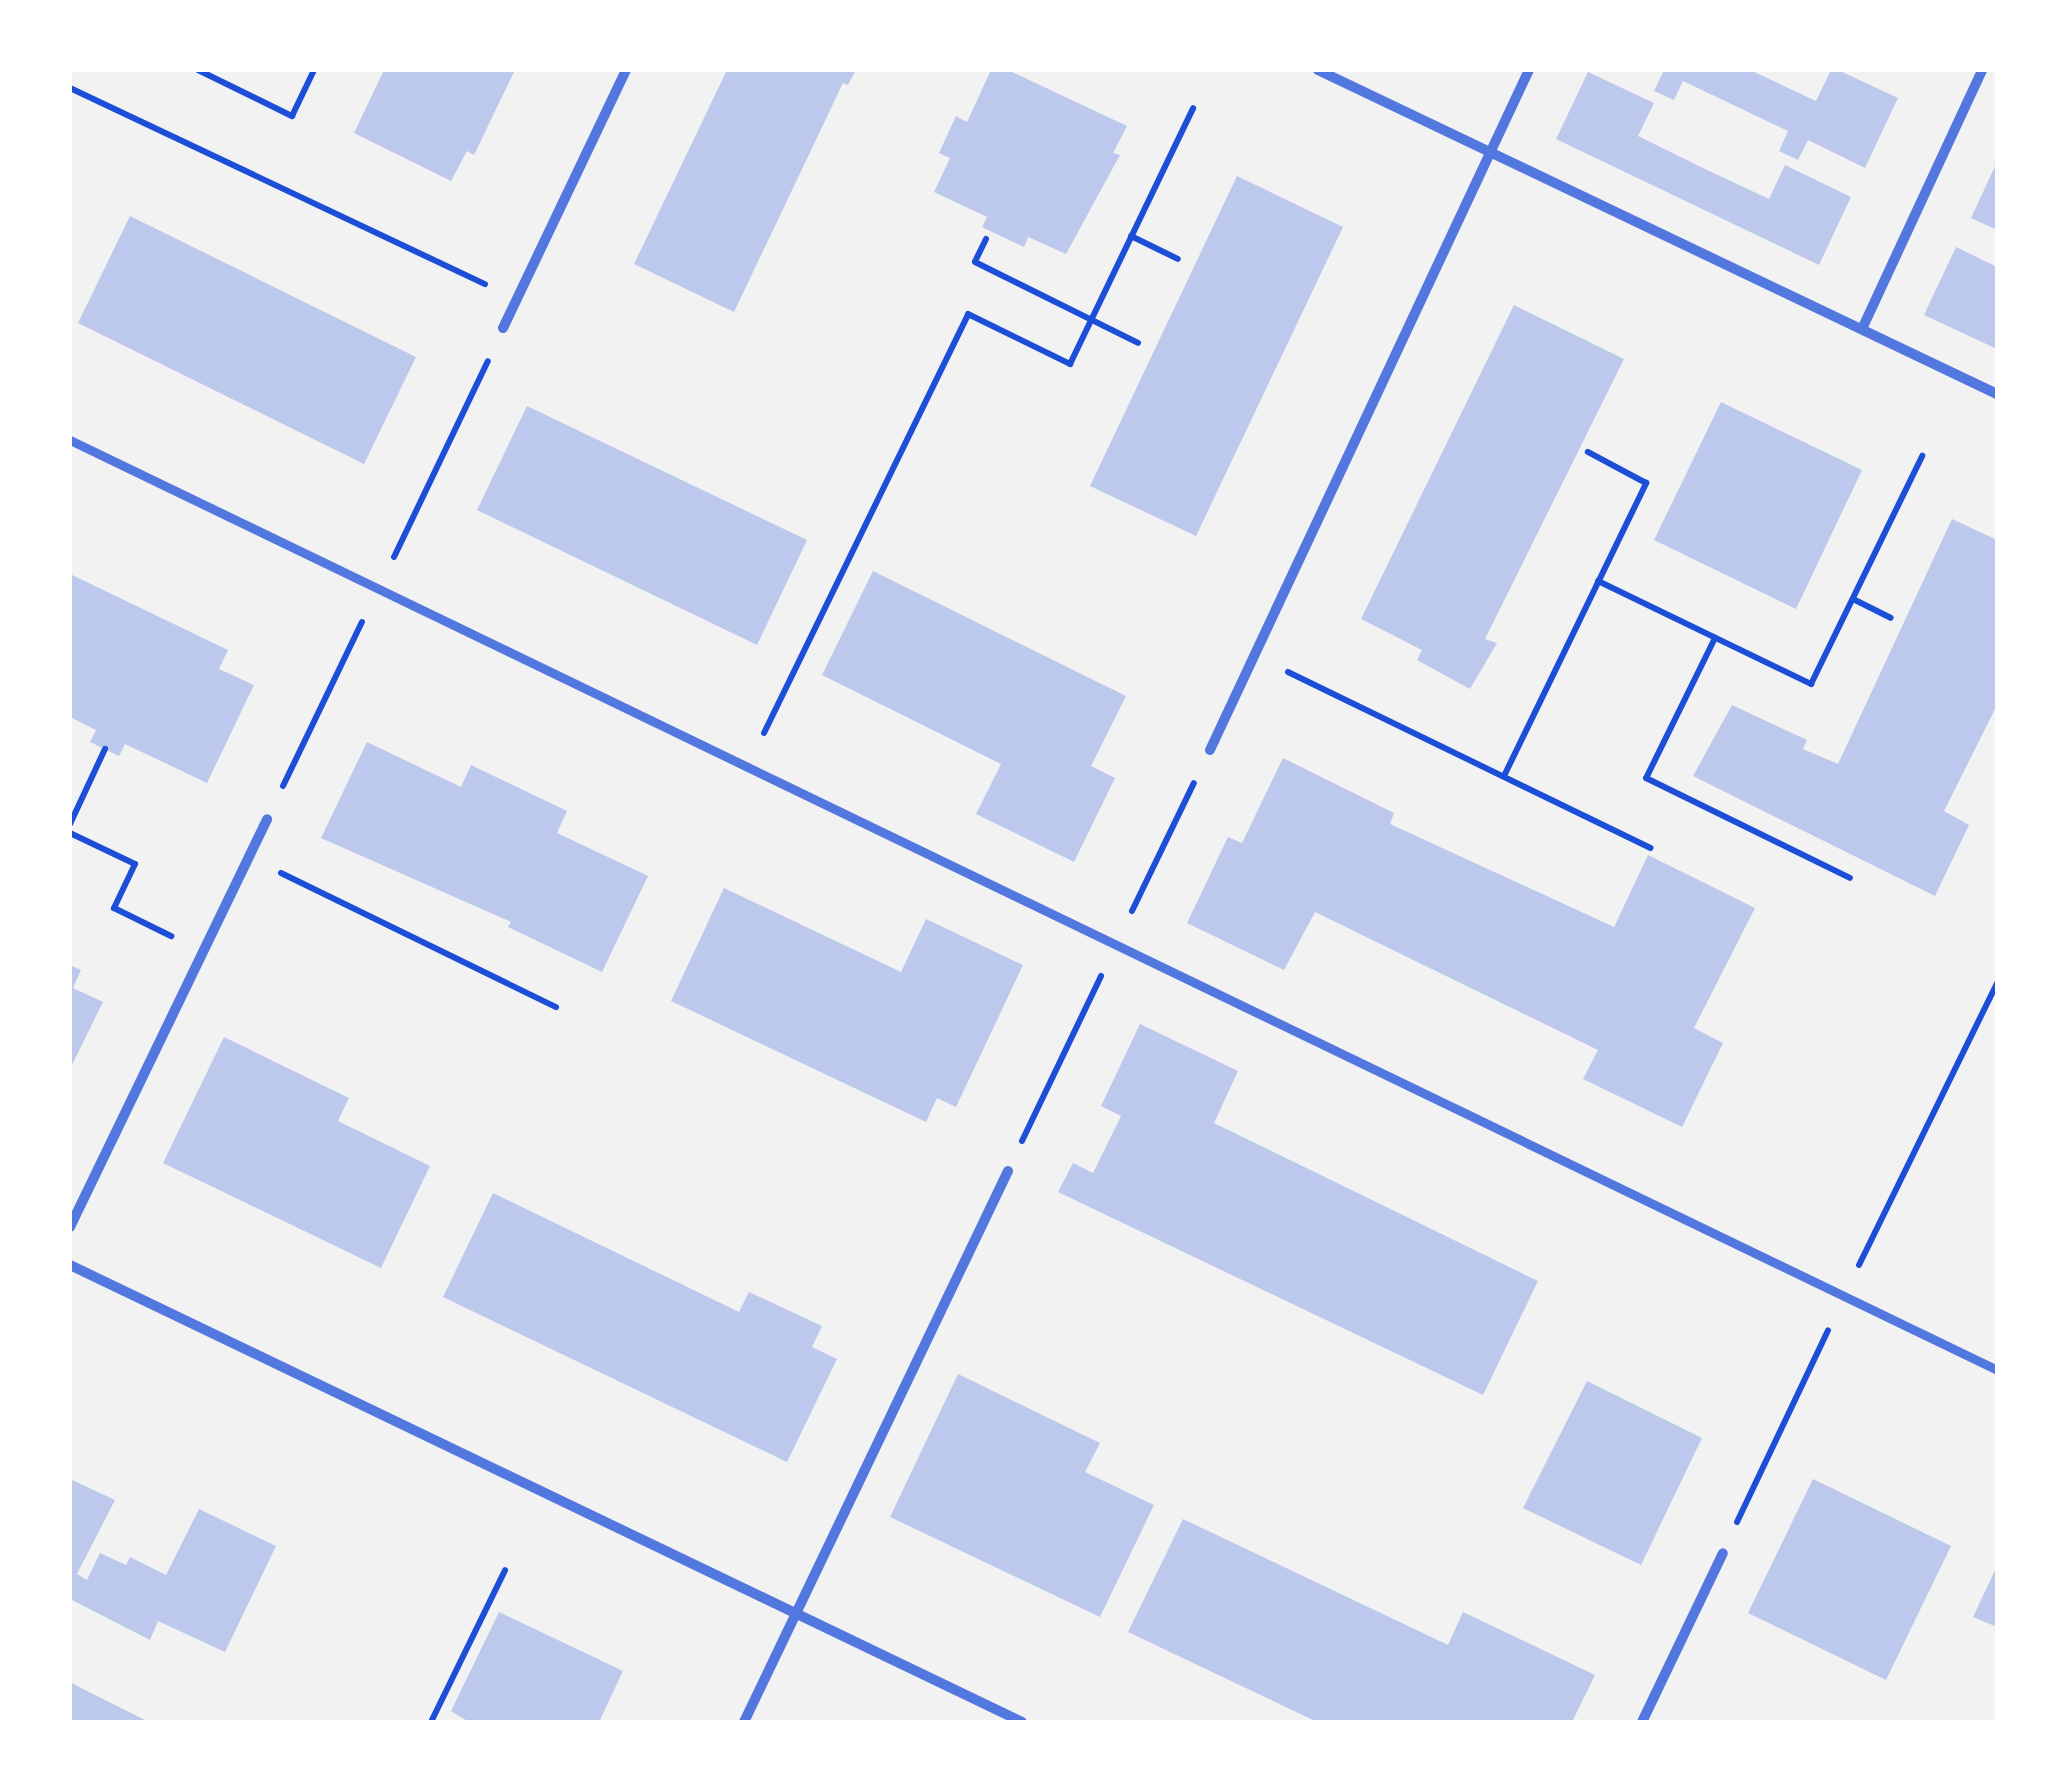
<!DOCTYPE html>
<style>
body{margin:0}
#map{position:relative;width:2067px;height:1792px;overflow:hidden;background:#f2f2f2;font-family:Rubik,sans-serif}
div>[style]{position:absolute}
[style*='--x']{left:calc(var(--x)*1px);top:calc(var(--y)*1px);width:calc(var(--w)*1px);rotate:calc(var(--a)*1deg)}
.building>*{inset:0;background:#bdc9ec}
.path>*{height:6px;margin:-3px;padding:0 3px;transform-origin:3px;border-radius:3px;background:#1d4ed8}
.pedestrian>*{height:9px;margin:-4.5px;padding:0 4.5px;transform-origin:4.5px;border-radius:4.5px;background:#5277de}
.minor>*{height:10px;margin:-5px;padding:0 5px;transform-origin:5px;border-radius:5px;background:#5277de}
span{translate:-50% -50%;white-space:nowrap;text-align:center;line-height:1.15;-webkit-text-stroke:8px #fff;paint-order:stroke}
.frame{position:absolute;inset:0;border:72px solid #fff;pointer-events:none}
</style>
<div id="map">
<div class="building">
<div style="clip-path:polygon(384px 70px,515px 70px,474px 155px,467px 151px,451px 181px,354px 133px)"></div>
<div style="clip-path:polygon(727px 70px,856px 70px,848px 85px,843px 83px,734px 312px,634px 264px)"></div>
<div style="clip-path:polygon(991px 70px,1008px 70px,1127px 126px,1113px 153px,1120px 155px,1066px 254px,1028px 237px,1024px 247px,982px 227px,987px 217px,934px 192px,950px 158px,939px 153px,956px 116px,967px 122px)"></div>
<div style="clip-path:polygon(1664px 70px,1750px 70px,1816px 101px,1831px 70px,1838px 70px,1898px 98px,1865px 168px,1808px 140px,1798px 160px,1779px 151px,1788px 131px,1683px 81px,1674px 100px,1654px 91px)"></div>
<div style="clip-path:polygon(1588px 72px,1654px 103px,1638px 136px,1703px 168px,1769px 199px,1785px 165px,1851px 197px,1819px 265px,1556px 139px)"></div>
<div style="clip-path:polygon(1997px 162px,1997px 230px,1971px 218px)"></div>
<div style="clip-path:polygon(1237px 176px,1343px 227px,1196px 536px,1090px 486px)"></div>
<div style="clip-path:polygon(130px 216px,416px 357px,364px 464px,78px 323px)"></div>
<div style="clip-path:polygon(1956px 247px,1997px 267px,1997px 349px,1924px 315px)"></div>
<div style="clip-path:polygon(1514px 305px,1624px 359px,1485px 639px,1497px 643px,1470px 689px,1417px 660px,1422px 650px,1361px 619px)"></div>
<div style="clip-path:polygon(1721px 402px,1862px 470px,1796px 609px,1654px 540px)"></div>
<div style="clip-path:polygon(527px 406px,807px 540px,757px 645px,477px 510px)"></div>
<div style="clip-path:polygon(1952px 519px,1997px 540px,1997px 705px,1944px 811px,1969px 825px,1935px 896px,1693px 776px,1732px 705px,1807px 740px,1803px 749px,1838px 764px)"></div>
<div style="clip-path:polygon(873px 571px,1126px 696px,1091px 766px,1115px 778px,1074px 862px,976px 814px,1001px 764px,822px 675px)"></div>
<div style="clip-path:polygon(70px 574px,228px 650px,219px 669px,254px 685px,207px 783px,125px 744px,119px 756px,90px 742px,96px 730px,70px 717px)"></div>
<div style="clip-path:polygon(367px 742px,461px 787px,471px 765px,567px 811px,557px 833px,648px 876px,602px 972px,508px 927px,511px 922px,321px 838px)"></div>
<div style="clip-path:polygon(1283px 758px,1394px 813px,1390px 824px,1614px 927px,1648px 855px,1755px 908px,1694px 1028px,1723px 1043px,1682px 1127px,1583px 1079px,1598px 1050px,1315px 912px,1284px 970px,1187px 923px,1228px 837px,1242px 843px)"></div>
<div style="clip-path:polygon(724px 888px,901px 972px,926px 919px,1023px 965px,956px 1107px,937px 1098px,926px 1122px,671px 1001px)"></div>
<div style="clip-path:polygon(70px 965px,81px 970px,73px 988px,103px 1002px,70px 1069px)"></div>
<div style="clip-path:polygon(1140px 1024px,1238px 1071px,1214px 1123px,1538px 1281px,1483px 1395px,1058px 1192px,1073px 1163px,1093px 1173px,1121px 1116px,1101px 1106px)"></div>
<div style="clip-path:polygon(224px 1037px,349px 1098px,338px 1121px,430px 1166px,381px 1268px,163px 1163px)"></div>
<div style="clip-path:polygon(493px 1193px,739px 1312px,749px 1292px,822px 1326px,812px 1347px,837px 1359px,787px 1462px,443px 1297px)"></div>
<div style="clip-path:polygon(958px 1374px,1100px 1443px,1085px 1472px,1154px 1505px,1100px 1617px,890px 1517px)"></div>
<div style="clip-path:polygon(1587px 1381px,1702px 1438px,1641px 1565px,1523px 1508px)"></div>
<div style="clip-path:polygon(70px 1479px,115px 1500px,77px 1574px,87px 1580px,100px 1553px,126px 1565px,130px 1557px,166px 1575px,199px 1509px,276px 1546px,225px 1652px,158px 1621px,150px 1640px,70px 1599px)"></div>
<div style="clip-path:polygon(1813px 1479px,1951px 1546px,1886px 1680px,1748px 1613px)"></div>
<div style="clip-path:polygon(1183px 1519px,1448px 1645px,1463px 1612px,1595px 1675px,1572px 1722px,1317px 1722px,1128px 1632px)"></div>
<div style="clip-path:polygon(1997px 1566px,1997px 1627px,1973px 1617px)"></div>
<div style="clip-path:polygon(499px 1612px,623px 1671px,599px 1722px,469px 1722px,451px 1711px)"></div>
<div style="clip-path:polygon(70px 1682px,79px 1687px,149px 1722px,70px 1722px)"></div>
</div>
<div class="path">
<div style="--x:198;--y:70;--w:105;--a:26.1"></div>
<div style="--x:292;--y:116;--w:51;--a:-64.4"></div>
<div style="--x:70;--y:88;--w:459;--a:25.3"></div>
<div style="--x:1131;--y:236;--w:52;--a:26.1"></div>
<div style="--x:986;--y:239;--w:25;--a:116"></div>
<div style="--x:975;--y:262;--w:182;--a:26.4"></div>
<div style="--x:394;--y:557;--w:217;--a:-64.4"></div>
<div style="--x:1598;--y:581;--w:237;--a:25.8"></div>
<div style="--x:1811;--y:684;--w:254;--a:-64"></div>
<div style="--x:1853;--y:599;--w:42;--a:26.6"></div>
<div style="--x:1715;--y:638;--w:156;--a:116.2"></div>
<div style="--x:1646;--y:778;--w:227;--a:26.1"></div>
<div style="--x:1288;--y:672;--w:403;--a:25.9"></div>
<div style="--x:764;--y:733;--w:466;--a:-64"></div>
<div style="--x:968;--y:314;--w:114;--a:26.1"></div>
<div style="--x:1070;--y:364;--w:284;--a:-64.3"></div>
<div style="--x:1504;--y:776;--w:326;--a:-64.1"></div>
<div style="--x:1646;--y:483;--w:66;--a:-151.9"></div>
<div style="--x:283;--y:786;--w:182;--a:-64.3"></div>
<div style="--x:70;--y:824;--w:83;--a:-65"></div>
<div style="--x:70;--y:833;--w:72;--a:25.5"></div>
<div style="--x:135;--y:864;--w:49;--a:115.5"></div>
<div style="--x:114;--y:908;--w:64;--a:26.2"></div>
<div style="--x:281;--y:873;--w:306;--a:26"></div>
<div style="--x:1132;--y:911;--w:142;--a:-64.2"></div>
<div style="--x:1022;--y:1141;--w:183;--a:-64.4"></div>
<div style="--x:1859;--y:1265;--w:314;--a:-63.9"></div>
<div style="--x:1737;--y:1522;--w:212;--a:-64.6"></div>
<div style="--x:431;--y:1722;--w:169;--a:-64"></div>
</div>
<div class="pedestrian">
<div style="--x:70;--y:440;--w:2140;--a:25.76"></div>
</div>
<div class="minor">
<div style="--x:1318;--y:70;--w:752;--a:25.51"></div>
<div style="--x:503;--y:328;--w:286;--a:-64.5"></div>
<div style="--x:1862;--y:329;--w:285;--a:-65.1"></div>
<div style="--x:1210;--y:750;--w:751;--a:-64.87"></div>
<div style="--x:70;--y:1227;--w:453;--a:-64.2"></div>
<div style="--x:70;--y:1265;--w:1056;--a:25.64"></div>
<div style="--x:744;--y:1722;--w:611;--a:-64.4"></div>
<div style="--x:1642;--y:1722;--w:187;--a:-64.4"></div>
</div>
<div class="frame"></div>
</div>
